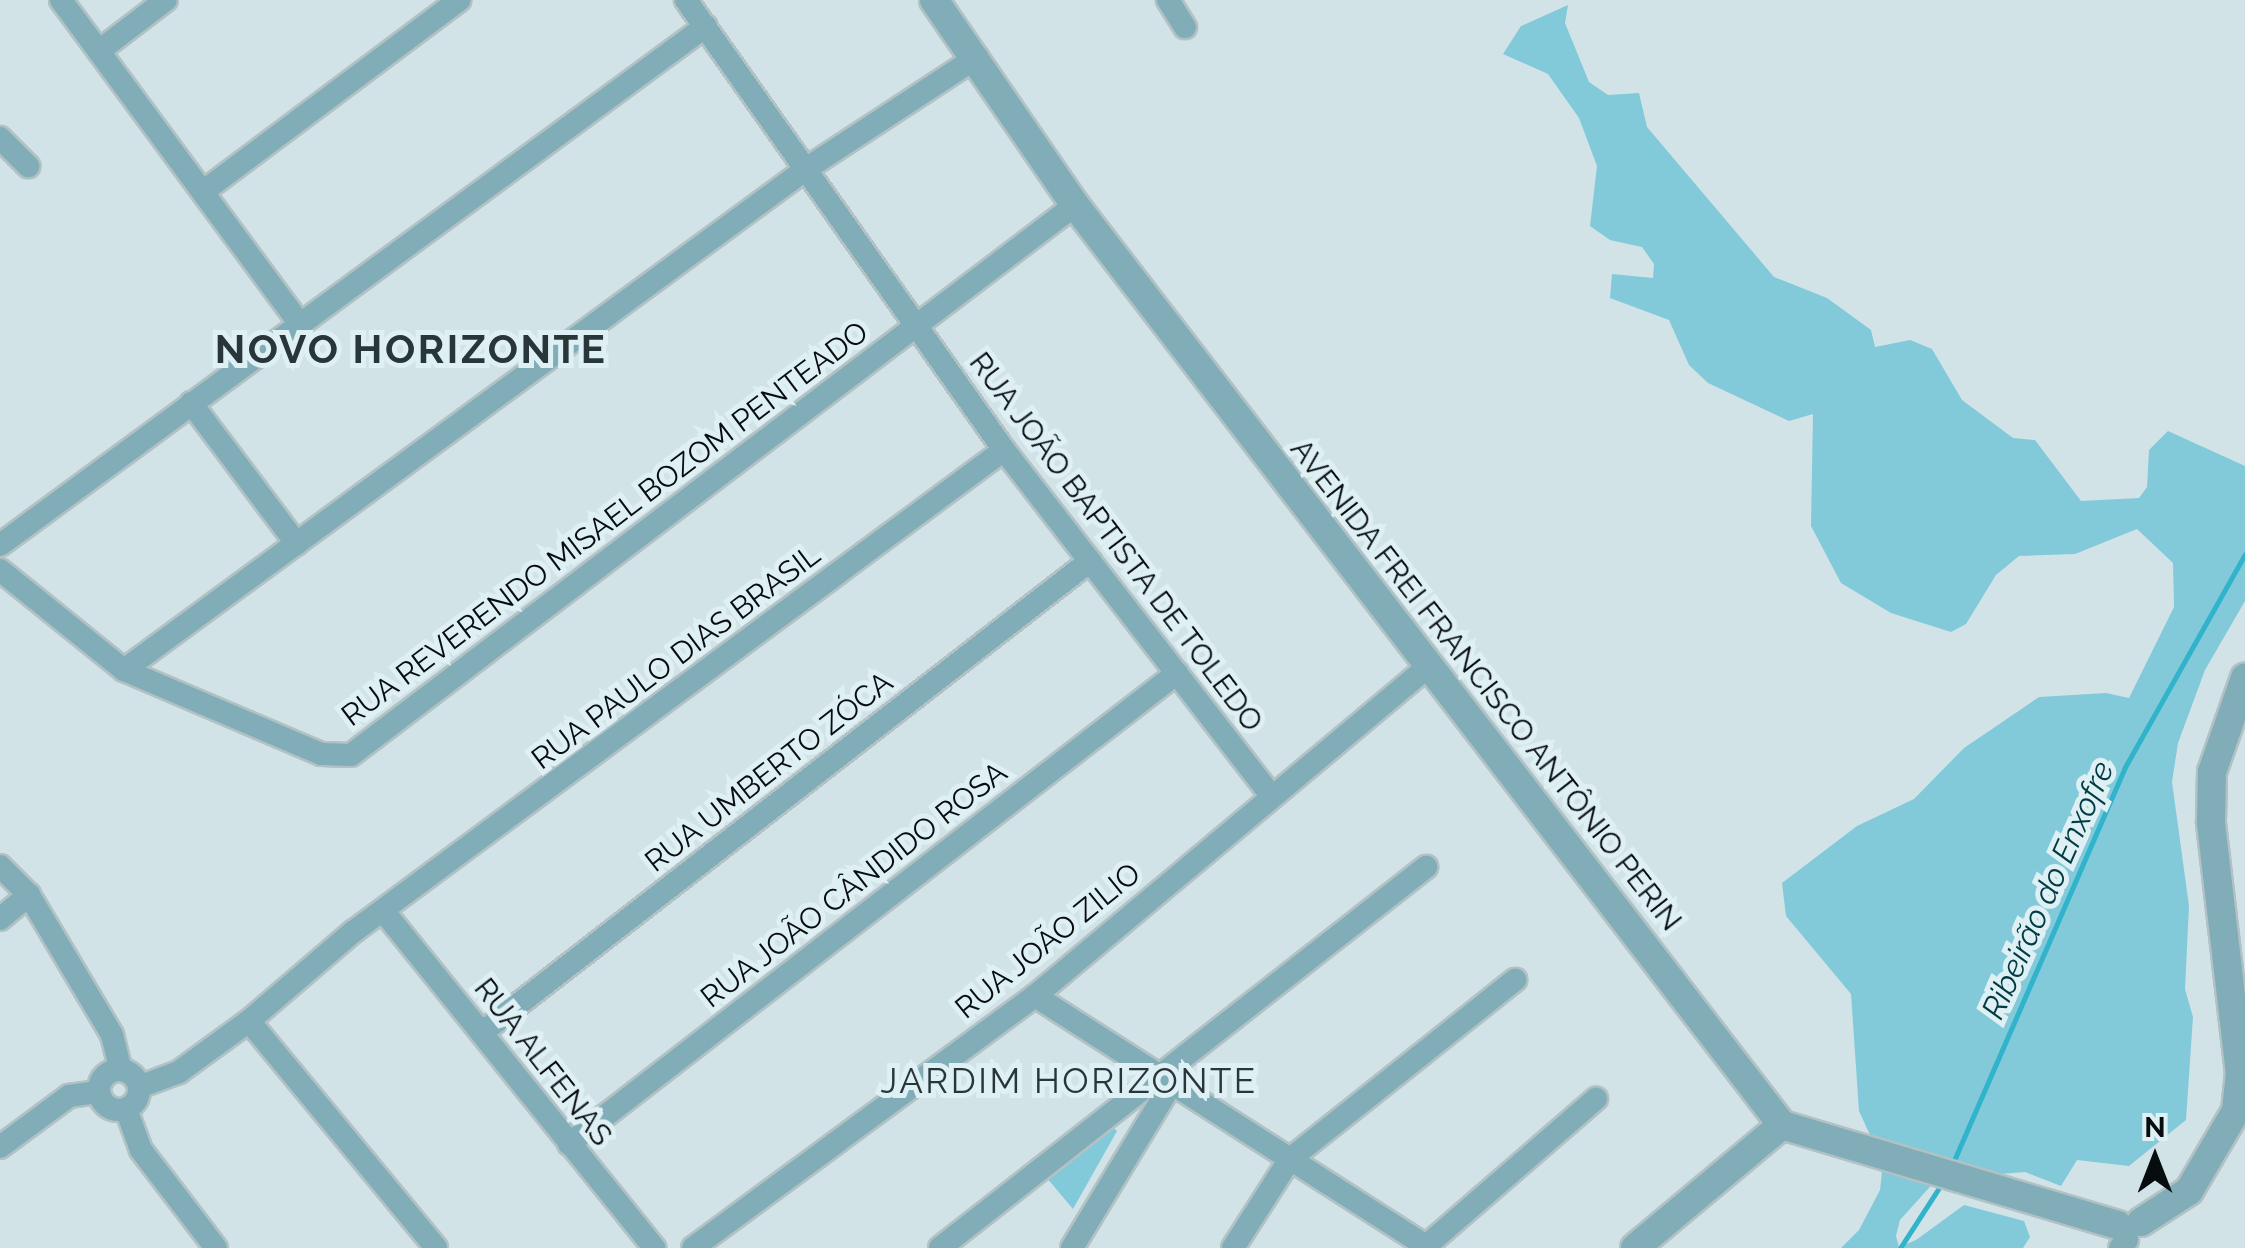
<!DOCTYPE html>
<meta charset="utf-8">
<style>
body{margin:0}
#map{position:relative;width:2245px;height:1248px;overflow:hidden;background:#d1e3e7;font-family:Raleway,sans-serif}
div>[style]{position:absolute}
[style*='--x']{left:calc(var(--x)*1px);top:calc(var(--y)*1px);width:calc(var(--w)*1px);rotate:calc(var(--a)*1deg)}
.green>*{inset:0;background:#82cada}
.stream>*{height:5px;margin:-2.5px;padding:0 2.5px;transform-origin:2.5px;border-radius:2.5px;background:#31b3cb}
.roads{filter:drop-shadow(2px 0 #b1c1c4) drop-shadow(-2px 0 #b1c1c4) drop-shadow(0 2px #b1c1c4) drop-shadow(0 -2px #b1c1c4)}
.minor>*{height:22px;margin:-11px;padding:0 11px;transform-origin:11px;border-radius:11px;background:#80adb7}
.minor>.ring{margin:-11px;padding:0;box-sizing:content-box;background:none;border:22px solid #80adb7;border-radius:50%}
.tertiary>*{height:28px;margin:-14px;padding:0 14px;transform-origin:14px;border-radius:14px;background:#80adb7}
span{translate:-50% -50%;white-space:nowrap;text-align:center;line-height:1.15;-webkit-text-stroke:10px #def0f4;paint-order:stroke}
.street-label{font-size:30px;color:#070c0e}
.water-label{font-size:32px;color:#003a43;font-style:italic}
.quarter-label{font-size:35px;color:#28363a;letter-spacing:2.5px}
.district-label{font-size:40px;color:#28363a;font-weight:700;letter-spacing:2.5px}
.north{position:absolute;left:2105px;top:1108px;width:100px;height:100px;-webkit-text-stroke:8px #def0f4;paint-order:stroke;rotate:0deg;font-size:28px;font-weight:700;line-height:40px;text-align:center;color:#070c0e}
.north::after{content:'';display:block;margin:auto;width:35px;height:45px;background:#070c0e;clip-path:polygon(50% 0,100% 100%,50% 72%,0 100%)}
</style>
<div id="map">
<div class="green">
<div style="clip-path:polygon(1568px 5px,1565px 23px,1589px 82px,1608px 95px,1639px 93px,1647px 127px,1774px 277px,1827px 298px,1871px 330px,1875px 347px,1910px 340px,1932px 349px,1962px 400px,2013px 438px,2035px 440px,2081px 501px,2139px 498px,2147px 487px,2149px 450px,2168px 431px,2245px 466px,2245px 601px,2205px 670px,2178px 743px,2172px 782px,2189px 906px,2185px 989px,2193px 1017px,2186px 1120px,2129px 1166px,2077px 1160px,2061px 1186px,2025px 1172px,1937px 1179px,1900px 1220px,1896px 1236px,1899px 1247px,1916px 1240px,1964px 1205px,2024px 1221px,2030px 1237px,2023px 1248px,1841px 1248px,1859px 1230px,1880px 1190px,1883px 1163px,1859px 1111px,1851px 994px,1786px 916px,1782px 883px,1857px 826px,1914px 799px,1964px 748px,2039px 697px,2106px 693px,2129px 698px,2174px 607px,2173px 563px,2137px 529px,2075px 554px,2019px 556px,1996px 575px,1966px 624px,1951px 632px,1891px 613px,1841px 583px,1811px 526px,1813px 414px,1789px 421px,1708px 383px,1689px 365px,1669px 320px,1610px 298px,1612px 274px,1653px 278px,1654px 264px,1642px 247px,1610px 240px,1590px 226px,1597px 166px,1579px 118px,1548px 74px,1503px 54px,1521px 26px)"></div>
<div style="clip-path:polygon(1109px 1124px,1117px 1131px,1073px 1209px,1046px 1177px)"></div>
</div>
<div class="stream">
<div style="--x:1952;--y:1165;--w:434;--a:-66.5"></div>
<div style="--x:2125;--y:767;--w:244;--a:-60.6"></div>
<div style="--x:1900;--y:1248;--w:77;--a:-57.1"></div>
</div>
<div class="roads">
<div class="minor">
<div style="--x:61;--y:0;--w:401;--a:53.6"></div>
<div style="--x:686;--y:0;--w:551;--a:54.75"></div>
<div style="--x:1004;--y:450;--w:435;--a:52.3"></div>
<div style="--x:1168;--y:0;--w:32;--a:58"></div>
<div style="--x:99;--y:51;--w:84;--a:-37.3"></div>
<div style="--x:0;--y:138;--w:40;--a:45"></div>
<div style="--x:204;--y:191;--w:319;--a:-36.8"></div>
<div style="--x:191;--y:403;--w:176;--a:53.1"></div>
<div style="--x:0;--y:545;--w:876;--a:-36.32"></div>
<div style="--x:0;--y:570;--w:159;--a:38.9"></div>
<div style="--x:124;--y:670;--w:214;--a:23.1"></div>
<div style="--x:321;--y:754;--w:30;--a:2"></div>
<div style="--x:351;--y:755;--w:909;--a:-37.22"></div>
<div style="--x:124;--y:670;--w:850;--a:-36.29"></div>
<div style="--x:809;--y:167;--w:201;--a:-33.2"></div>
<div style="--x:0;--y:866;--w:41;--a:45"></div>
<div style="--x:29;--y:895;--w:163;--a:59.3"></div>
<div style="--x:112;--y:1035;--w:36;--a:76"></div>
<div style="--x:385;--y:913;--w:430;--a:51.2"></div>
<div style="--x:0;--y:919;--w:38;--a:-40"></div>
<div style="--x:1035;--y:996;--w:468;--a:32.6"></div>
<div style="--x:249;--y:1021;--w:294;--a:50.5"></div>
<div style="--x:484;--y:1031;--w:767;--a:-37.8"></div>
<div class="ring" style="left:99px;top:1070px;width:18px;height:18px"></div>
<div style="--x:139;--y:1087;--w:43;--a:-20.6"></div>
<div style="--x:179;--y:1072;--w:87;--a:-36.1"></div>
<div style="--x:249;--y:1021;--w:137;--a:-40.6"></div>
<div style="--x:353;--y:932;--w:810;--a:-36.52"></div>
<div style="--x:126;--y:1109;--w:44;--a:69.9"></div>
<div style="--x:141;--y:1150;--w:123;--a:52.6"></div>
<div style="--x:569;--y:1144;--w:769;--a:-37.76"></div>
<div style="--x:0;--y:1147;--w:86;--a:-36.5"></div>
<div style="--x:69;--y:1096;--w:30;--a:-8"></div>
<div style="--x:1426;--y:1246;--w:225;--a:-40.9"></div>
<div style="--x:693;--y:1248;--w:425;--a:-36.4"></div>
<div style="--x:1035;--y:996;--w:515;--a:-39.96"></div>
<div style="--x:940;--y:1248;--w:618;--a:-38.09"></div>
<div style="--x:1072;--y:1248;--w:193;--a:-58.8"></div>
<div style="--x:1233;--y:1248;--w:106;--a:-57.4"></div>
<div style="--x:1290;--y:1159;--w:288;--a:-38.5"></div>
<div style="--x:2120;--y:1248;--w:11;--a:-49"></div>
</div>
<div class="tertiary">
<div style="--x:934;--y:0;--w:249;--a:55.5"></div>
<div style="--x:1075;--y:205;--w:1160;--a:52.46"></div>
<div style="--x:1782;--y:1125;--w:351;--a:16.6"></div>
<div style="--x:2141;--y:1222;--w:57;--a:-32.9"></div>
<div style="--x:2189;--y:1191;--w:93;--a:-59.6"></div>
<div style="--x:2236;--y:1111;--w:37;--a:-84"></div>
<div style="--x:2240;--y:1074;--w:254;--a:-96.6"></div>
<div style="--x:2211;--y:822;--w:50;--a:-88.9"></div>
<div style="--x:2212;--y:772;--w:100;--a:-70.7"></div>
<div style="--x:1635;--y:1248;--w:192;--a:-39.9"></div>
</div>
</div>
<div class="street-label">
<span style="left:605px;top:524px;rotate:-37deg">RUA REVERENDO MISAEL BOZOM PENTEADO</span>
<span style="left:1116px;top:542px;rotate:53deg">RUA JOÃO BAPTISTA DE TOLEDO</span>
<span style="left:676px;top:657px;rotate:-37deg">RUA PAULO DIAS BRASIL</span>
<span style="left:1486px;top:685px;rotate:52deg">AVENIDA FREI FRANCISCO ANTÔNIO PERIN</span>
<span style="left:769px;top:772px;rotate:-38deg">RUA UMBERTO ZÓCA</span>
<span style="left:854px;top:885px;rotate:-38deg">RUA JOÃO CÂNDIDO ROSA</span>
<span style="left:1048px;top:941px;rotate:-39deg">RUA JOÃO ZILIO</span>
<span style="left:543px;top:1062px;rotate:52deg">RUA ALFENAS</span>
</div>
<div class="water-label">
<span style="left:2048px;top:890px;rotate:-66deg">Ribeirão do Enxofre</span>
</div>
<div class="quarter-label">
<span style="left:1069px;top:1081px">JARDIM HORIZONTE</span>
</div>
<div class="district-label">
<span style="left:411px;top:349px">NOVO HORIZONTE</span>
</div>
<div class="north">N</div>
</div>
